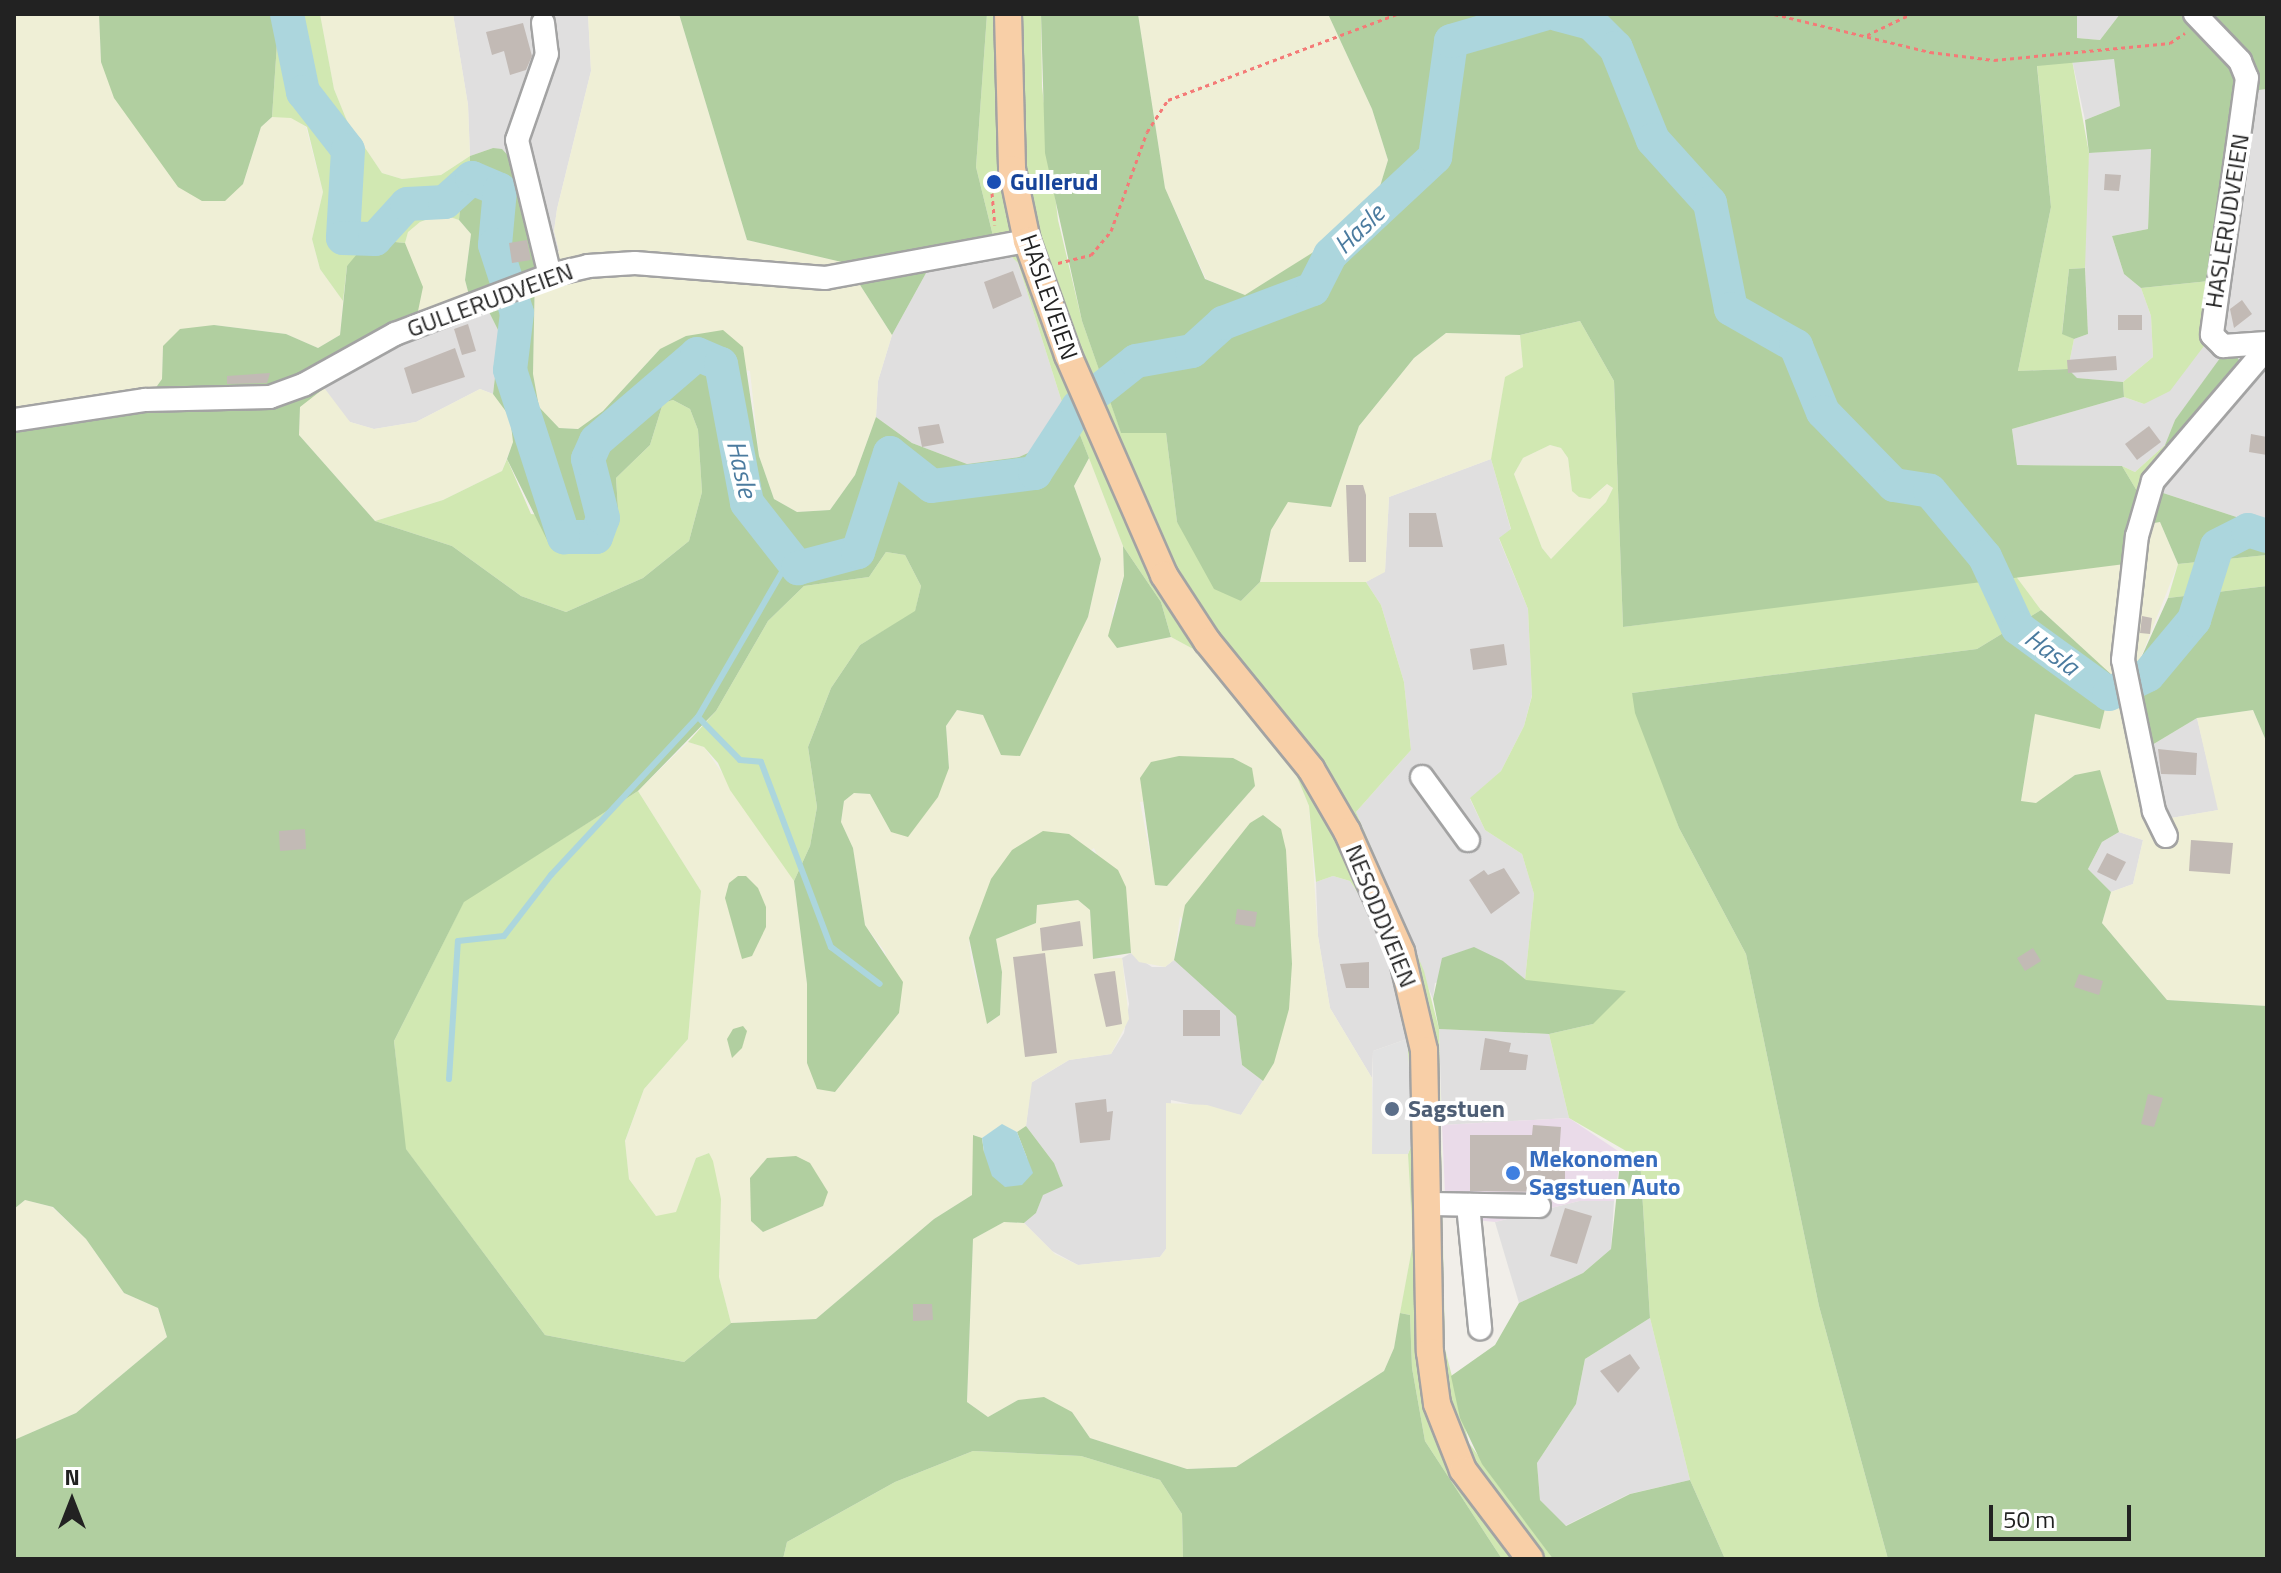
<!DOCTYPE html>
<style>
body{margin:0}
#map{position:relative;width:2281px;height:1573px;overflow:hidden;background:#f1eee9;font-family:"Titillium Web",sans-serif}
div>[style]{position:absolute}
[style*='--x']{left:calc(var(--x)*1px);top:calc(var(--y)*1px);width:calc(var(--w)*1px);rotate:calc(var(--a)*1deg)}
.residential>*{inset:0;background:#e0dfdf}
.industrial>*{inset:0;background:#eadbe9}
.farmland>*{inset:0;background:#efefd6}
.grass>*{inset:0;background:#d1e8b2}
.forest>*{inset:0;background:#b1cfa0}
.parking>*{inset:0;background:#e2e2e2}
.water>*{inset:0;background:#acd6dd}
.stream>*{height:6px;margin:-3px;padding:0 3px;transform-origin:3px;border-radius:3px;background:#acd6dd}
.river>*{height:34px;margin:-17px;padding:0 17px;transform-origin:17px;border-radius:17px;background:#acd6dd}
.building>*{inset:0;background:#c2bab5}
.path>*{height:3px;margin-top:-1.5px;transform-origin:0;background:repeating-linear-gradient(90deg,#f47a77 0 4px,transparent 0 8px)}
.roads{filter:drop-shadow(2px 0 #a3a3a3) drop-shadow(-2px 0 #a3a3a3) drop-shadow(0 2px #a3a3a3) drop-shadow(0 -2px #a3a3a3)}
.minor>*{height:22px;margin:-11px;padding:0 11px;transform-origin:11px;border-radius:11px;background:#fff}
.major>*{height:26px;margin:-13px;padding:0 13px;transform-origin:13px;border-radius:13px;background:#f8cfa7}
.dots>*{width:22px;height:22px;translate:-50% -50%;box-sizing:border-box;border:4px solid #fff;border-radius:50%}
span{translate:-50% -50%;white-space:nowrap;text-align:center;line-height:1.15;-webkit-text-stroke:8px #fff;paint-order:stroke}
.transit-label{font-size:24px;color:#164399;font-weight:700}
.left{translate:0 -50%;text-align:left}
.street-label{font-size:24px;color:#222}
.service-label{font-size:24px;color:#4e5e75;font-weight:700}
.shop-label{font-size:24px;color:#366cbe;font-weight:700}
.water-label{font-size:26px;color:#4b7b9f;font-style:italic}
.frame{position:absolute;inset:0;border:16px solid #222;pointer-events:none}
.north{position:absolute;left:32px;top:1461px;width:80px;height:80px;-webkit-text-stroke:6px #fff;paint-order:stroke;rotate:0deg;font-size:22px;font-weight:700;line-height:32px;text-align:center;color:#222}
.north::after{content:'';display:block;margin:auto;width:28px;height:36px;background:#222;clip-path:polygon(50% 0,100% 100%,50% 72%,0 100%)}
.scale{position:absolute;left:1989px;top:1505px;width:142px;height:36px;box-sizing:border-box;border:4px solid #222;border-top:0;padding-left:10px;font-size:24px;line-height:28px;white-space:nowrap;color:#222;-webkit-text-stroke:6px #fff;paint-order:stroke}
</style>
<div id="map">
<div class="residential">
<div style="clip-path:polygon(453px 14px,588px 14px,591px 71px,557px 209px,554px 231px,559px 251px,535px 271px,523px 192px,493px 148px,470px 156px,468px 105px)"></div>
<div style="clip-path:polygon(2077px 14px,2120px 14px,2100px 40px,2077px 38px)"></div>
<div style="clip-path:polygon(2114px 59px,2120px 106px,2085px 120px,2072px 60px)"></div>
<div style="clip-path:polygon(2267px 89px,2267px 527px,2160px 492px,2175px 454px,2175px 420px,2165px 445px,2135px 472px,2122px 466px,2017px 465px,2012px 429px,2124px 397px,2144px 404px,2206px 306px,2251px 91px)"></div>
<div style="clip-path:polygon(2151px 148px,2148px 229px,2112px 236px,2124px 274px,2141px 288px,2151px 316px,2153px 357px,2123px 382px,2076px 378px,2068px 369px,2074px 339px,2088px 334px,2083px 218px,2089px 153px)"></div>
<div style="clip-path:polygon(994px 240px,1018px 263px,1066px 415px,1039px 448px,1019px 457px,967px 464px,912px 443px,876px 417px,878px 381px,892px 335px,942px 244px)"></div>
<div style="clip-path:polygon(488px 310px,500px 334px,493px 394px,480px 389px,416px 422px,374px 429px,350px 422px,334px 408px,322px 385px,379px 335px)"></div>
<div style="clip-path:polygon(1491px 459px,1511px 530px,1499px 539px,1528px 609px,1532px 695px,1524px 726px,1501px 771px,1470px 799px,1485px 830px,1522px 854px,1534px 894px,1525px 980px,1503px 961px,1435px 983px,1433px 999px,1356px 812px,1411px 750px,1404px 682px,1381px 605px,1366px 582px,1385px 571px,1389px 497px)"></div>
<div style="clip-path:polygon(2197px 718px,2219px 810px,2165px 819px,2147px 748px)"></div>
<div style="clip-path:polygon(2119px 832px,2143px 840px,2133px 884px,2111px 892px,2088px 869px,2102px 842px)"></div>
<div style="clip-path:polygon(1333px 876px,1350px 881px,1372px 914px,1396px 979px,1407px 1039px,1373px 1051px,1372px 1078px,1330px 1008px,1318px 936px,1316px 882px)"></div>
<div style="clip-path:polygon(1131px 953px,1152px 967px,1165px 967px,1174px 960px,1214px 991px,1236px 1016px,1242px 1065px,1263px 1081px,1241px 1115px,1171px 1100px,1166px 1249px,1160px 1257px,1078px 1265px,1052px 1251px,1024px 1223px,1036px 1213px,1054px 1163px,1026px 1126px,1031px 1083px,1069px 1060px,1111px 1054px,1124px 1033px,1129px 1004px,1122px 958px)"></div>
<div style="clip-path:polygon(1439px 1029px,1549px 1034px,1569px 1118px,1442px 1125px)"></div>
<div style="clip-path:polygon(1579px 1201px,1614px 1201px,1611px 1249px,1583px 1273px,1519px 1303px,1495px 1222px)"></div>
<div style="clip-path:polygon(1650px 1318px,1690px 1480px,1629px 1494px,1565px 1526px,1540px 1500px,1537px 1463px,1576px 1404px,1585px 1359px)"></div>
</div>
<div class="industrial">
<div style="clip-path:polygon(1569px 1118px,1621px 1153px,1614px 1201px,1579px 1201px,1495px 1222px,1446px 1217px,1442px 1125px)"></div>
</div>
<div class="farmland">
<div style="clip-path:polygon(14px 14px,99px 14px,101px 62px,243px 184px,261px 127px,272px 117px,291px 117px,306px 127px,323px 192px,312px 239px,320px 269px,343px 301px,340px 335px,318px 348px,286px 334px,214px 325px,163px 346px,162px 379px,152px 393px,14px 415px)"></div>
<div style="clip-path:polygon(320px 14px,453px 14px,468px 105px,470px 156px,441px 175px,402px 179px,382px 173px,347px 121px,334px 89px)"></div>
<div style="clip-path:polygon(588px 14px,679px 14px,747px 240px,846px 263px,892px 335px,878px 381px,876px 417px,855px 475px,830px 510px,797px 512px,774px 499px,759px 456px,750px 371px,660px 349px,603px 411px,578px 429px,559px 428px,539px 408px,533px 374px,535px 271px,559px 251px,554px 231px,557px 209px,591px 71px)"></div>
<div style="clip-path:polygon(1138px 14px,1328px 14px,1372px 109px,1388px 160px,1371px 217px,1245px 295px,1206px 279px,1165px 188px)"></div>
<div style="clip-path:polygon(441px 214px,459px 220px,471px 234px,465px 280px,470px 299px,417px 316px,405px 243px,408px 231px,420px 222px)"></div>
<div style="clip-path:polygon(1446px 333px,1520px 335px,1523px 367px,1505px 378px,1491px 459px,1389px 497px,1385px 572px,1366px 582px,1260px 582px,1271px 530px,1288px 501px,1331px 507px,1359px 426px,1414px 358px)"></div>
<div style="clip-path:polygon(322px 385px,350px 422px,374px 429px,416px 422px,480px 389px,493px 394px,510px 417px,513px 442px,502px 471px,443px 500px,375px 521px,299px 435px,300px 406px)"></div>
<div style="clip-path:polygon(1550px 445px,1561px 448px,1568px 458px,1572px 491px,1599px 492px,1607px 484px,1613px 488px,1606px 502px,1551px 559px,1542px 548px,1514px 474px,1523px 458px)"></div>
<div style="clip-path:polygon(evenodd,1089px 458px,1123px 546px,1124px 576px,1112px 613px,1117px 648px,1171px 637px,1195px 650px,1295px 772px,1309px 806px,1318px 936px,1330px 1008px,1372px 1078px,1372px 1153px,1408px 1154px,1413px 1243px,1394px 1348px,1384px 1371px,1236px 1467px,1187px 1469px,1090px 1438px,1072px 1412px,1018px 1400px,988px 1417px,967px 1402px,973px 1239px,1004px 1222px,1024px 1223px,1055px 1254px,1078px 1265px,1160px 1257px,1166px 1249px,1166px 1103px,1207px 1105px,1241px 1115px,1274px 1063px,1180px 916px,1174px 960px,1165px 967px,1139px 962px,1131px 953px,1127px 927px,1094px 848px,969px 938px,971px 959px,988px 1024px,1000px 1015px,1002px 972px,996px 939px,1036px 923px,1037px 905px,1078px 900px,1090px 910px,1093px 959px,1122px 958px,1129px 1019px,1111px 1054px,1069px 1060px,1032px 1082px,1026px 1126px,1017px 1132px,1002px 1125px,982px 1138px,974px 1135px,972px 1195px,934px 1219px,816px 1319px,731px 1323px,719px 1277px,721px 1199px,709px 1153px,696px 1158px,676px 1213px,667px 1216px,656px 1216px,629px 1179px,625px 1142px,644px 1089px,688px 1039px,701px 891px,638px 791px,688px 742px,704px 747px,770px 841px,794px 881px,807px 984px,807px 1063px,835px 1092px,899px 1013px,885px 952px,865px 925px,853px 848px,841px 822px,844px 801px,854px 793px,870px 794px,891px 832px,949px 768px,946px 726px,957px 710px,983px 715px,1001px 755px,1056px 677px,1088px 617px,1101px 559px,1074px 486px,1089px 458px,1255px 786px,1167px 886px,1156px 885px,1140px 802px,1255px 786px,1089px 458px,823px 1206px,763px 1232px,751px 1221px,752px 1209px,823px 1206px)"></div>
<div style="clip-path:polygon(2160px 522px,2178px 564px,2137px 667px,2165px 819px,2218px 810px,2197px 718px,2253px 710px,2267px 743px,2267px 1006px,2167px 1000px,2102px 923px,2111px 892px,2133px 884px,2143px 840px,2119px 832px,2100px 771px,2075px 775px,2036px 804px,2021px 802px,2035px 714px,2113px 676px,2041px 610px,2015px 575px,2125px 564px,2132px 527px)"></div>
<div style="clip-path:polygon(25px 1200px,52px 1207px,86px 1239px,124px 1293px,158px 1308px,167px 1337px,76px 1413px,14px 1440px,14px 1209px)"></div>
</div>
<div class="grass">
<div style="clip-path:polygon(279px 14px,320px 14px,334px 89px,347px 121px,382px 173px,402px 179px,441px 175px,470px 156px,469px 186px,461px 196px,459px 220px,441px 214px,420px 222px,408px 232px,405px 243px,385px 241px,347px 266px,343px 301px,320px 269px,312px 239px,323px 192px,307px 127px,291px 118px,272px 117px)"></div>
<div style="clip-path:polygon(987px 14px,1041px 14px,1042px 87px,1058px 220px,1082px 321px,1121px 432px,1166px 433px,1177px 522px,1241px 601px,1260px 582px,1366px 582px,1381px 605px,1404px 682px,1411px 750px,1356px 812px,1424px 971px,1439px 1029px,1445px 1349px,1469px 1443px,1553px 1559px,1502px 1559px,1425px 1441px,1412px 1368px,1410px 1315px,1400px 1313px,1413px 1243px,1408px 1154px,1414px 1139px,1407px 1039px,1396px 979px,1372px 914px,1350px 881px,1333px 876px,1316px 882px,1309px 806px,1295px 772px,1195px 650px,1171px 637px,1161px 602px,1123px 546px,1075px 422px,1066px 415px,1018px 263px,994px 240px,976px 167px)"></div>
<div style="clip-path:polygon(2072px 60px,2089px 153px,2085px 268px,2069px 269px,2062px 333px,2074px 339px,2068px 369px,2018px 371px,2051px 207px,2037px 65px)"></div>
<div style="clip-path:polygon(2209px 281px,2204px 346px,2170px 391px,2144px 404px,2124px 397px,2123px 382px,2153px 357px,2151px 316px,2141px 288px)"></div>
<div style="clip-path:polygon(evenodd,1580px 321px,1614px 381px,1623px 627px,2015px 575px,2041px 610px,1977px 649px,1632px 693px,1679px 828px,1746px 954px,1819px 1306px,1888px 1559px,1725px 1559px,1690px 1480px,1650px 1318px,1640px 1159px,1569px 1118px,1549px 1034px,1593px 1024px,1525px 980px,1534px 894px,1522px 854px,1485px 830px,1470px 798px,1501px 771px,1524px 726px,1532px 696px,1528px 609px,1499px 538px,1511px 529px,1491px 459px,1505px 377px,1523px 367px,1520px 335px,1580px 321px,1550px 445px,1561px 448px,1568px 458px,1572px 491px,1579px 497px,1590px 499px,1607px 484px,1613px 488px,1606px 502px,1551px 559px,1542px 548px,1514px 474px,1523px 458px,1550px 445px)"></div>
<div style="clip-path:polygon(673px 400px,690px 409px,698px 430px,702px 492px,689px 541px,643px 578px,566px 612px,521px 596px,452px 546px,375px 521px,443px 500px,502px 471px,507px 459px,531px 514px,619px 523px,616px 478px,650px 445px,663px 403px)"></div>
<div style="clip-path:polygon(2165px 445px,2175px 454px,2140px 496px,2122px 466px,2135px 472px)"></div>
<div style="clip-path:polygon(886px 552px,905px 555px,921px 586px,915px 612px,860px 645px,831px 688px,808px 747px,817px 807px,810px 846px,794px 881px,730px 790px,718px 763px,704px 747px,688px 742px,716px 711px,768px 621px,804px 586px,869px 577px)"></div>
<div style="clip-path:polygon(2267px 555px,2267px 586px,2168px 598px,2178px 564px)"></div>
<div style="clip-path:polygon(638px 791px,701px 891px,688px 1039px,644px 1089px,625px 1141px,629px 1179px,656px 1216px,676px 1212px,696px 1158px,709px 1153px,713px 1161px,721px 1199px,719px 1277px,731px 1323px,684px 1362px,545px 1335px,405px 1148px,394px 1041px,464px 901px)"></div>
<div style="clip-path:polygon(973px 1451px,1081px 1456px,1160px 1480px,1182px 1514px,1183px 1559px,783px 1559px,787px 1542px,895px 1482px)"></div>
</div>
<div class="forest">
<div style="clip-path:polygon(99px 14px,279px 14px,272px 117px,261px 127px,243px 184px,225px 201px,202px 201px,178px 187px,114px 98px,101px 62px)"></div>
<div style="clip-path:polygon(679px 14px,987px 14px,976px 167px,994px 240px,942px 244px,892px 335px,846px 263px,747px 240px)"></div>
<div style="clip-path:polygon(1041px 14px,1138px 14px,1165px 188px,1205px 279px,1245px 295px,1371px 216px,1388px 160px,1372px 109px,1328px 14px,2077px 14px,2077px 38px,2100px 40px,2120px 14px,2267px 14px,2267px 89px,2251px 91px,2209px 281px,2141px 288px,2124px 274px,2112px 236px,2148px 229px,2151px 149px,2089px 153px,2085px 120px,2120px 106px,2114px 59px,2037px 66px,2051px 207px,2018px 371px,2068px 369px,2077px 378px,2123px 382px,2124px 397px,2012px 429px,2017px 465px,2122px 466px,2140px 496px,2160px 492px,2267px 527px,2267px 555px,2178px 564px,2160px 522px,2132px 527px,2125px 564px,1623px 627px,1614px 381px,1580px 321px,1520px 335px,1446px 333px,1414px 358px,1359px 426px,1331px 507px,1288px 502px,1271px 530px,1260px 582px,1241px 601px,1214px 589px,1177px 522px,1166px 433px,1121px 433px,1082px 321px,1045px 153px)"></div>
<div style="clip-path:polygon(493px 148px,502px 149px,513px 161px,523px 191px,535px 271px,533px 374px,539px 407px,559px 428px,578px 429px,603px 411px,660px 349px,686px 336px,723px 330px,743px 347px,759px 456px,774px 499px,797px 512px,830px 510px,855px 475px,876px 417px,912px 443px,967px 464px,1019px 457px,1039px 448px,1066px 415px,1075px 422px,1089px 458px,1074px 486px,1101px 559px,1088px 617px,1020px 756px,1001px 755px,983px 715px,957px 710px,946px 726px,949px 768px,938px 797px,908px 837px,891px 832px,870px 794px,854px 793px,844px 801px,841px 822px,853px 848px,865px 925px,903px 982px,899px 1013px,835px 1092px,817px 1089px,807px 1063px,807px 984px,794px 881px,810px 846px,817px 807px,808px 747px,831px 688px,860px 645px,915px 611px,921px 586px,905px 555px,886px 552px,869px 577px,804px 586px,768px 621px,716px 711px,638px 791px,464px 902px,394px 1041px,406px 1149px,545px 1335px,684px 1362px,731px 1323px,816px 1319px,934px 1219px,972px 1195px,973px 1135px,982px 1138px,984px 1152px,1027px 1158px,1017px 1132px,1026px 1126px,1054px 1163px,1063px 1186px,1043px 1195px,1036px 1213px,1024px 1223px,1004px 1222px,973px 1239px,967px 1402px,988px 1417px,1018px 1400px,1044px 1397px,1072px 1412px,1090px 1438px,1187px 1469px,1236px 1467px,1384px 1371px,1394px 1348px,1400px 1313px,1410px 1315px,1412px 1368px,1425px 1441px,1502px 1559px,1183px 1559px,1182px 1514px,1160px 1480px,1081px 1456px,973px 1451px,895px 1482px,787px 1542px,783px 1559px,14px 1559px,14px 1440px,76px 1413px,167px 1337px,158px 1308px,124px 1293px,86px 1239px,53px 1207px,25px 1200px,14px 1209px,14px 415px,152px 393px,162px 379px,163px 346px,180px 329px,214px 325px,286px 334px,318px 348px,340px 335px,347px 266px,357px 254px,385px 241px,405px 243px,423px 287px,417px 316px,300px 407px,299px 435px,375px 521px,452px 546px,521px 596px,566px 612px,643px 578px,689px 541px,702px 492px,698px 430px,690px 409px,673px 400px,663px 403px,650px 445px,616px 478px,619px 523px,606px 541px,571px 554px,549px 544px,507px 459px,513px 442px,510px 417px,493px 394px,500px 334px,488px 310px,470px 299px,465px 280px,471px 234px,459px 220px,461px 196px,469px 186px,470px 156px)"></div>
<div style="clip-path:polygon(2085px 268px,2088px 334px,2074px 339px,2062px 334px,2069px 269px)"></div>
<div style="clip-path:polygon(2223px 354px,2237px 357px,2242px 365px,2175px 454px,2165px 445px,2175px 420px)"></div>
<div style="clip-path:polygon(1123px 546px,1161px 602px,1171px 637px,1117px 648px,1108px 636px,1124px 576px)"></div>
<div style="clip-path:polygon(2267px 586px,2267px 743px,2253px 710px,2197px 718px,2147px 748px,2137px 667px,2168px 598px)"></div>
<div style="clip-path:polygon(2041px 610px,2113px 676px,2100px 729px,2035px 714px,2021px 801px,2036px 803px,2075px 775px,2100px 770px,2119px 832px,2102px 842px,2088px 869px,2111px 892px,2102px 923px,2167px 1000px,2267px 1006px,2267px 1559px,1888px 1559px,1819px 1306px,1746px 954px,1679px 828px,1635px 713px,1632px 693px,1977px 649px)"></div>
<div style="clip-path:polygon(1179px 756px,1233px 758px,1252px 768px,1255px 786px,1167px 886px,1155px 885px,1140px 778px,1151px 762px)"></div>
<div style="clip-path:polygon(1263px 815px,1281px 829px,1286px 850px,1292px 964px,1289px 1009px,1274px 1063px,1263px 1081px,1242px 1065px,1236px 1016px,1174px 960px,1185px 905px,1250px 823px)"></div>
<div style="clip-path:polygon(1043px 831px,1069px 834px,1118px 870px,1126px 887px,1131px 953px,1093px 959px,1090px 910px,1078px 900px,1037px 905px,1036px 923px,996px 939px,1002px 972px,1000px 1015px,987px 1024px,969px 938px,991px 879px,1012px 850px)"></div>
<div style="clip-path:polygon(738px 876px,746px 876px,758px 888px,766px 907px,766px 927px,752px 956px,742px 959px,725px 898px,729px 883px)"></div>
<div style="clip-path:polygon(1474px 947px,1503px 961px,1526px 980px,1626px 991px,1593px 1024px,1549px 1034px,1439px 1029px,1433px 999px,1442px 958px)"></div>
<div style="clip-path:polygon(743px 1026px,747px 1031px,742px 1048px,732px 1058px,727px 1039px,733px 1029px)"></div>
<div style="clip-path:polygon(1621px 1153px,1640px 1159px,1650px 1318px,1585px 1359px,1576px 1404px,1537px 1463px,1540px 1500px,1566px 1526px,1630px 1494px,1690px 1480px,1725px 1559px,1553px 1559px,1482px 1464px,1460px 1418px,1451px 1376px,1495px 1345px,1519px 1303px,1583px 1273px,1611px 1249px)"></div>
<div style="clip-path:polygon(796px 1156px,810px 1163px,828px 1192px,823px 1206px,763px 1232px,751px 1221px,750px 1178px,767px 1158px)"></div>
</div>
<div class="parking">
<div style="clip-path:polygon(1407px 1039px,1414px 1139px,1408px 1154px,1372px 1154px,1373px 1051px)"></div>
</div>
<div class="water">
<div style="clip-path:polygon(1002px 1124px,1017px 1132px,1033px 1173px,1022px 1185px,1005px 1187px,992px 1176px,984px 1152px,982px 1138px)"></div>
</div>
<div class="stream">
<div style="--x:698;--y:717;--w:60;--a:45.7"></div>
<div style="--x:740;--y:760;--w:21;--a:5"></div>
<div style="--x:761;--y:762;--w:198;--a:69.3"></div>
<div style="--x:831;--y:947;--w:61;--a:37.1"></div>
<div style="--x:449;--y:1079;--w:138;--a:-86.3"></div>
<div style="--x:458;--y:941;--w:46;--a:-6.2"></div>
<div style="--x:504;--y:936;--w:77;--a:-52.4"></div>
<div style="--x:551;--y:875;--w:216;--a:-47.1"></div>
<div style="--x:698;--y:717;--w:184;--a:-59.9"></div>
</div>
<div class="river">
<div style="--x:287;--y:14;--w:80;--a:78.4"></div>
<div style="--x:303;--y:92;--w:73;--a:52.2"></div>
<div style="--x:348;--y:150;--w:88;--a:93.3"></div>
<div style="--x:343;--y:238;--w:32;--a:2"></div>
<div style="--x:375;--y:239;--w:47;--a:-47.6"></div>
<div style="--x:407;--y:204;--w:38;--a:-3"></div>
<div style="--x:445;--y:202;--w:36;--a:-42"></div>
<div style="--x:472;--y:178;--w:30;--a:23"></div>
<div style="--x:500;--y:190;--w:55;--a:95.2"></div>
<div style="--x:495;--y:245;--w:71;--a:72.1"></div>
<div style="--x:517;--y:313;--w:57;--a:97"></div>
<div style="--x:510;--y:370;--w:176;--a:72.1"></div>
<div style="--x:564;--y:537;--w:32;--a:0"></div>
<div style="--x:596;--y:537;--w:20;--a:-70"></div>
<div style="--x:603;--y:518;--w:61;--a:-104.3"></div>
<div style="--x:588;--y:459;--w:20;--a:-66"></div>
<div style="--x:596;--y:441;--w:133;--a:-40.7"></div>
<div style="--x:697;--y:354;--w:26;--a:23"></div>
<div style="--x:721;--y:364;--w:141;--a:79.4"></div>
<div style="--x:747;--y:503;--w:83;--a:51.9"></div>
<div style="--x:798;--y:568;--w:62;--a:-14.9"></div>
<div style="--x:858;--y:552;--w:104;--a:-72.1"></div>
<div style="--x:890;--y:453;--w:53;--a:38.2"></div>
<div style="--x:932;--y:486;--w:104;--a:-7.2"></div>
<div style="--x:1035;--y:473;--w:79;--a:-56.9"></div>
<div style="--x:1078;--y:407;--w:74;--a:-38.4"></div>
<div style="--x:1136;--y:361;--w:57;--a:-10.1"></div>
<div style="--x:1192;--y:351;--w:42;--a:-42.1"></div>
<div style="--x:1223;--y:323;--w:96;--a:-20.7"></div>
<div style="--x:1313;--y:289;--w:38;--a:-63"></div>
<div style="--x:1330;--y:255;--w:144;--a:-43"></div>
<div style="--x:1435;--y:157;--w:117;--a:-82.1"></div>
<div style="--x:1451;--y:41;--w:97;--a:-16.2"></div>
<div style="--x:1557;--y:14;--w:35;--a:15"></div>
<div style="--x:1591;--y:23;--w:35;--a:45"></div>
<div style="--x:1616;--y:48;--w:99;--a:68.1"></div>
<div style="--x:1653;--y:140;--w:85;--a:47.9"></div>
<div style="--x:1710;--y:203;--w:108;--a:78.8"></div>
<div style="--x:1731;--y:309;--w:75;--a:29.6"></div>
<div style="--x:1796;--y:346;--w:71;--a:67.8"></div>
<div style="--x:1823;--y:412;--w:102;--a:45.8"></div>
<div style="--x:1894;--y:485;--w:36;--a:9"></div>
<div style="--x:1930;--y:491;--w:86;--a:50.2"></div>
<div style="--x:1985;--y:557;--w:78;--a:65.1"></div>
<div style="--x:2018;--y:628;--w:112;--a:36"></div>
<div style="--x:2109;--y:694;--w:43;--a:-26"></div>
<div style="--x:2148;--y:675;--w:72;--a:-50.1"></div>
<div style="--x:2194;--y:620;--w:77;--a:-72.7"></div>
<div style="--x:2217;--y:546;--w:35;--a:-27"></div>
<div style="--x:2248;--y:530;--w:20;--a:18"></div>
</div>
<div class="building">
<div style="clip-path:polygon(523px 23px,532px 56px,526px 70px,510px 75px,504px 51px,492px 55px,486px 32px)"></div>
<div style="clip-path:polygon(2105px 174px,2121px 175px,2119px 191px,2104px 190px)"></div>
<div style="clip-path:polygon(527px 240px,531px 260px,512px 263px,509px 243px)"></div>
<div style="clip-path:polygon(1013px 271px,1022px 296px,993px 309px,984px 282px)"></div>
<div style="clip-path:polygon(2242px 300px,2252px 314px,2234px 328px,2230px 309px)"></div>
<div style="clip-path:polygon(2118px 315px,2142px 315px,2142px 330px,2118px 330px)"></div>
<div style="clip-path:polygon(468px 324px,476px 351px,462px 355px,454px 329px)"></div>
<div style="clip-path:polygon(455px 348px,465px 377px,412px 394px,404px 368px)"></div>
<div style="clip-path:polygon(2116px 356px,2117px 370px,2068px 373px,2067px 360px)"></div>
<div style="clip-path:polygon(270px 373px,267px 383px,227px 384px,227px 376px)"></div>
<div style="clip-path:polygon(939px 424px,944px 443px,922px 447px,918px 427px)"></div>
<div style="clip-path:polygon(2149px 426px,2161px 442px,2137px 460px,2125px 444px)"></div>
<div style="clip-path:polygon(2251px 434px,2267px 437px,2267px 455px,2249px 452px)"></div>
<div style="clip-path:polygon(1346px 485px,1363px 485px,1366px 495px,1366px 562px,1349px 562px)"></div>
<div style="clip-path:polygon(1409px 513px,1436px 513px,1443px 547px,1409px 547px)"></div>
<div style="clip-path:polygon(2142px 616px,2152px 618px,2150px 634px,2140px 633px)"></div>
<div style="clip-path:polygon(1504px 644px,1507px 665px,1473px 670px,1470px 649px)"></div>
<div style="clip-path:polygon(2158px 749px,2197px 753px,2196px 775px,2161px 774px)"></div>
<div style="clip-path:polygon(305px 829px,306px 849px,280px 851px,279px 831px)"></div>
<div style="clip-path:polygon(2191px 840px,2233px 843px,2230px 874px,2189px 871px)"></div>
<div style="clip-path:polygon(2107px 853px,2126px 862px,2116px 881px,2097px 872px)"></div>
<div style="clip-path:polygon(1504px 868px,1520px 893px,1491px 914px,1469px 880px,1484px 870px,1488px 875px)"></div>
<div style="clip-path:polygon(1237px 909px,1257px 912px,1255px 927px,1235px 924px)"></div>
<div style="clip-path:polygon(1080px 921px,1083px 946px,1042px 951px,1040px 928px)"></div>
<div style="clip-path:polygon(2033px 948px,2041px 961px,2025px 971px,2017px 958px)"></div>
<div style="clip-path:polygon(1045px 953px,1057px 1053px,1025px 1057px,1013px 957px)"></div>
<div style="clip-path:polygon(1369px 962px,1369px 988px,1346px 988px,1340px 964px)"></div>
<div style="clip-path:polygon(1115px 971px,1122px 1024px,1106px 1027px,1094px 974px)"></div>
<div style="clip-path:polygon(2079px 974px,2103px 981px,2099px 995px,2074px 987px)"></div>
<div style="clip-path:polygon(1183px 1010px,1220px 1010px,1220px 1036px,1183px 1036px)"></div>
<div style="clip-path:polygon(1485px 1038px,1511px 1043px,1509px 1052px,1528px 1055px,1526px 1070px,1480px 1070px)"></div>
<div style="clip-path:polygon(2148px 1094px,2163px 1098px,2154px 1127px,2141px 1124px)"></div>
<div style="clip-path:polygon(1106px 1099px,1107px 1112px,1113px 1111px,1110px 1140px,1080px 1143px,1075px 1103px)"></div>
<div style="clip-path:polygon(1533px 1125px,1561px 1127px,1559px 1156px,1565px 1156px,1565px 1199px,1539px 1192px,1470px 1191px,1470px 1135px,1532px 1135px)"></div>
<div style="clip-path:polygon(1565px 1208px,1592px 1216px,1577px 1264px,1550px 1256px)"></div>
<div style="clip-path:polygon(913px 1304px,932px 1304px,933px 1320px,913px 1321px)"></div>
<div style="clip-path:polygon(1630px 1354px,1640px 1368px,1618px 1393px,1600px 1371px)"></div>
</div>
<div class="path">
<div style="--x:1774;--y:14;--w:161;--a:13.7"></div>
<div style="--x:1930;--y:52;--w:64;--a:7.1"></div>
<div style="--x:1994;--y:60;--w:177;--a:-5.5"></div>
<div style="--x:2170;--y:43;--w:18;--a:-34"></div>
<div style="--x:1867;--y:35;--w:49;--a:-25.5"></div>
<div style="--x:992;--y:193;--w:32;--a:85"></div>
<div style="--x:1058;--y:263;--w:34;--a:-14"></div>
<div style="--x:1091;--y:255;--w:31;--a:-50"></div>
<div style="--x:1111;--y:231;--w:105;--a:-70"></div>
<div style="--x:1147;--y:132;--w:38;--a:-57"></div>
<div style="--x:1168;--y:100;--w:245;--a:-20.6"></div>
</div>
<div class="roads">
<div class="minor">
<div style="--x:2195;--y:14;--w:65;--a:46.2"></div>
<div style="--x:2240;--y:61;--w:18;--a:68"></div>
<div style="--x:2247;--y:78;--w:259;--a:97.8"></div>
<div style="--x:2212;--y:335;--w:16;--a:45"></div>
<div style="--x:2223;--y:346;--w:44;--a:-3.9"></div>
<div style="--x:543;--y:23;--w:31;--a:83"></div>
<div style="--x:547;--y:54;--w:91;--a:109.2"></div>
<div style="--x:517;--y:140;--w:139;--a:76.3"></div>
<div style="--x:14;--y:420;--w:133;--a:-8.7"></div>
<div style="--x:145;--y:400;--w:125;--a:-1.4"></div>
<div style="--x:270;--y:397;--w:37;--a:-20"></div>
<div style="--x:305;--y:384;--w:103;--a:-29.1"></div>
<div style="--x:395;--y:334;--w:166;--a:-20.8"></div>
<div style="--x:550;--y:275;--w:39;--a:-13"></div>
<div style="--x:588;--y:266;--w:47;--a:-3.7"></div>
<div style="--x:635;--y:263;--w:191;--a:4.5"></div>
<div style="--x:825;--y:278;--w:205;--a:-10.4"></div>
<div style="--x:1422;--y:777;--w:78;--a:53.9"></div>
<div style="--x:2166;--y:836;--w:28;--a:-116"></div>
<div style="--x:2154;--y:811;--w:154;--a:-101.6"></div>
<div style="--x:2123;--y:660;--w:125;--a:-83.6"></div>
<div style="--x:2137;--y:536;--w:57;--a:-73.8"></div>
<div style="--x:2153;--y:481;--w:175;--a:-49.4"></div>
<div style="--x:1430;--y:1204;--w:109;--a:1.1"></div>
<div style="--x:1468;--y:1205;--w:124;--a:84.4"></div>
</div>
<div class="major">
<div style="--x:1008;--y:14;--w:155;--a:88.5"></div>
<div style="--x:1012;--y:169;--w:74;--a:78.2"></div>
<div style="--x:1027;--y:241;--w:121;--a:70.2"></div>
<div style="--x:1068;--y:355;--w:240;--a:66.4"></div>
<div style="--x:1164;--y:575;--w:79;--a:56.9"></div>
<div style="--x:1207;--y:641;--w:165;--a:50.9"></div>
<div style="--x:1311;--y:769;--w:72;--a:59.9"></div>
<div style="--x:1347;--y:831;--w:133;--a:65.9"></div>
<div style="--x:1401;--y:952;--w:101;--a:76.8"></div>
<div style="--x:1424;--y:1050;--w:302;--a:88.9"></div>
<div style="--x:1430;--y:1352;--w:52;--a:82.3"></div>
<div style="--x:1437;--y:1404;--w:71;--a:68.5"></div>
<div style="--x:1463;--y:1470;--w:111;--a:53"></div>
</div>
</div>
<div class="dots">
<div style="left:994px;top:182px;background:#1a4fb4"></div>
<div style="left:1392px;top:1109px;background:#5c6f8a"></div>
<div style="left:1513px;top:1173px;background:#3f7fe0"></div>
</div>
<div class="transit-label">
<span class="left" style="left:1010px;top:182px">Gullerud</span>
</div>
<div class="street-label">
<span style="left:2227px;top:221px;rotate:-81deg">HASLERUDVEIEN</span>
<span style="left:1049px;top:297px;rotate:71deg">HASLEVEIEN</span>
<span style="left:490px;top:300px;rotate:-20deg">GULLERUDVEIEN</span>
<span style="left:1381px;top:916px;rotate:68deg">NESODDVEIEN</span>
</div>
<div class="service-label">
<span class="left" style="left:1408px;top:1109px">Sagstuen</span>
</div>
<div class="shop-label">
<span class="left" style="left:1529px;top:1173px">Mekonomen<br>Sagstuen Auto</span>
</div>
<div class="water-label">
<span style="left:1359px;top:229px;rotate:-44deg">Hasle</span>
<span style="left:742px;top:469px;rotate:77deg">Hasle</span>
<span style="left:2052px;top:652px;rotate:36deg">Hasla</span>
</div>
<div class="frame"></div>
<div class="north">N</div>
<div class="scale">50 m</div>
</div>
